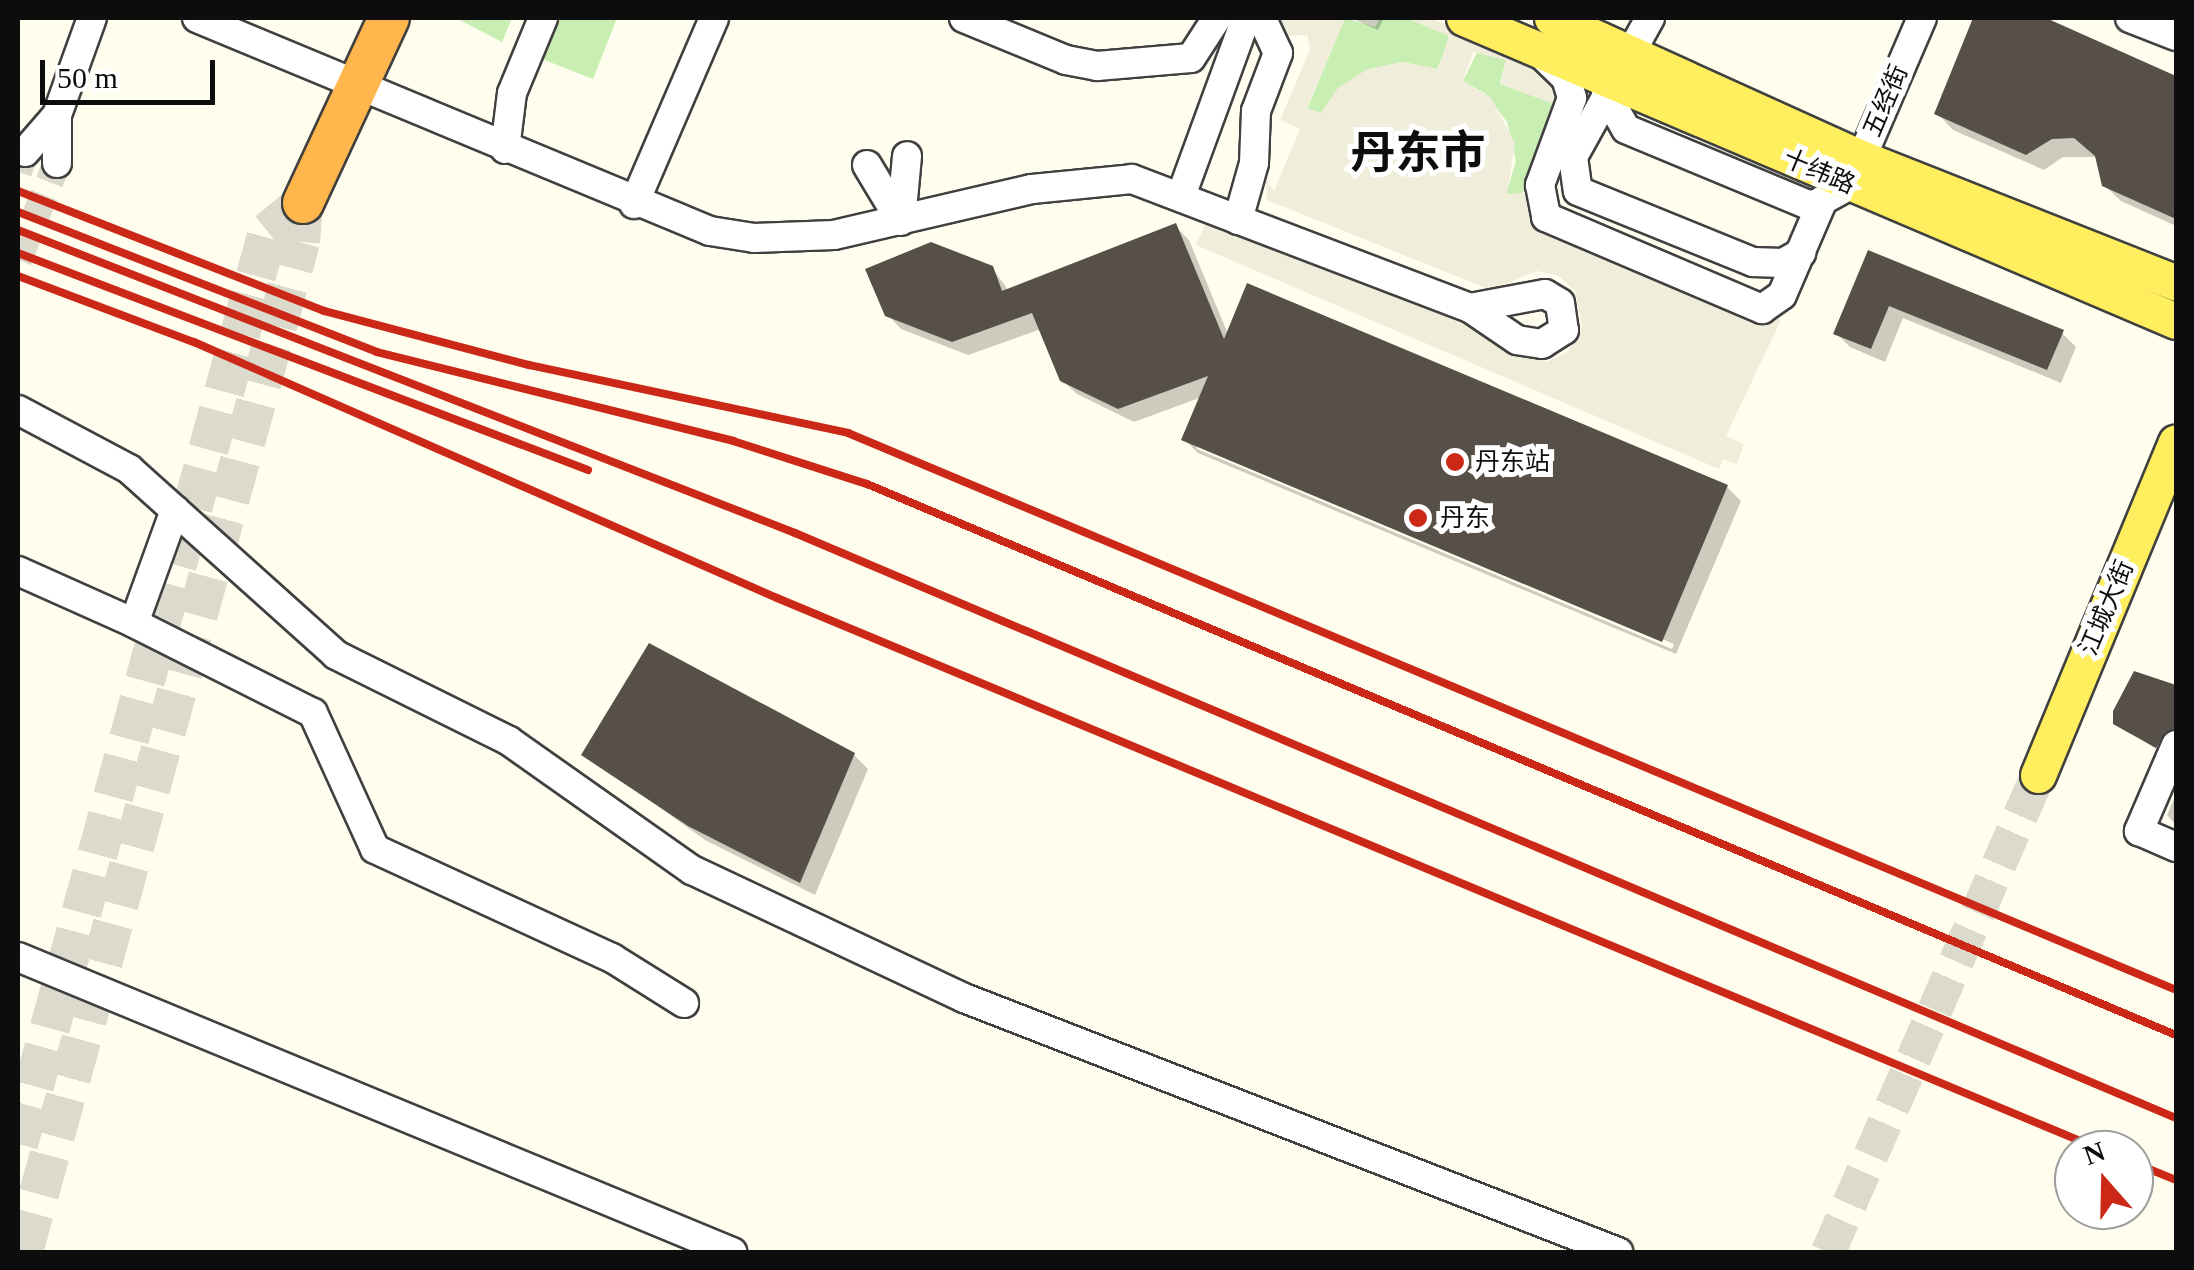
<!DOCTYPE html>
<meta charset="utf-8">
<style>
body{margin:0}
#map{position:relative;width:2194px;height:1270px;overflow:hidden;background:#fffeee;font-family:"Times New Roman","Noto Sans SC",serif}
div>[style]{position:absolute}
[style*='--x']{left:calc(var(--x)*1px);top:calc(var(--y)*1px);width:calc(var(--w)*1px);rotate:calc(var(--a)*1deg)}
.green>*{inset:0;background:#c9eeb3}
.plaza>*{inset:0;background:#f0eedb}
.shadow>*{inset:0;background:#0003}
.building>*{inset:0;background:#575048}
.minor-tunnel>*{height:28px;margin-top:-14px;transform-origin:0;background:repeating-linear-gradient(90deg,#dbdacc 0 28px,transparent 0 42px)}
.major-tunnel>*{height:35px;margin-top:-17.5px;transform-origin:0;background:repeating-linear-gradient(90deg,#dbdacc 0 35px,transparent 0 53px)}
.highway-tunnel>*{height:40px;margin-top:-20px;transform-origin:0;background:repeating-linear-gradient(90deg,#dbdacc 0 40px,transparent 0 60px)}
.roads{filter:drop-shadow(2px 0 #404040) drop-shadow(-2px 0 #404040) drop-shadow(0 2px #404040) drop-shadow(0 -2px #404040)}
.minor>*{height:28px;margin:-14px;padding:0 14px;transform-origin:14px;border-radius:14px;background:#fff}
.major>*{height:35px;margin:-17.5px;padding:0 17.5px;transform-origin:17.5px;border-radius:17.5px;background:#ffee5e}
.highway>*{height:40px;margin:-20px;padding:0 20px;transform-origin:20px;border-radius:20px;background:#ffb64c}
.rail>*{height:8px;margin:-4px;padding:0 4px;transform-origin:4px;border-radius:4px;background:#cb2817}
.dots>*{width:28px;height:28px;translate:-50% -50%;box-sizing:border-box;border:5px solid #fff;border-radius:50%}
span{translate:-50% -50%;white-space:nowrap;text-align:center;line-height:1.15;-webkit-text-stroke:10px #fff;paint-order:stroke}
.street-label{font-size:25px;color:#0d0d0d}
.poi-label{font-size:25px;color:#0d0d0d}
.left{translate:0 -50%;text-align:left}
.town-label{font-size:45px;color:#0d0d0d;font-weight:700}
.frame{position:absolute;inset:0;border:20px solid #0d0d0d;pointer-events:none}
.north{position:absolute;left:2054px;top:1130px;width:100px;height:100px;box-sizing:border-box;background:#fff;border:2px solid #9e9e9e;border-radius:50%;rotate:340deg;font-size:28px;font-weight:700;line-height:40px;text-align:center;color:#0d0d0d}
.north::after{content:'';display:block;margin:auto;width:35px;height:45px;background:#cb2817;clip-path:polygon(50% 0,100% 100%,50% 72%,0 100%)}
.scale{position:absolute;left:40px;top:60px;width:175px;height:45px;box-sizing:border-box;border:5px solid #0d0d0d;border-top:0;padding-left:12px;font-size:30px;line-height:35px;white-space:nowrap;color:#0d0d0d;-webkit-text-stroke:8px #fff;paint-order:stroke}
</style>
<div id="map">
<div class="green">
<div style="clip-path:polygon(456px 18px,512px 18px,502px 42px)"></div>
<div style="clip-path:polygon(552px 18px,617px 18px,593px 79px,537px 57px)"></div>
<div style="clip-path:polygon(1345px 18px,1375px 27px,1380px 18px,1406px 18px,1448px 35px,1449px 42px,1437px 69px,1402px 62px,1366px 70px,1321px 113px,1307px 109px)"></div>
<div style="clip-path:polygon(1479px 48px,1506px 60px,1500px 83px,1562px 107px,1520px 198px,1506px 194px,1516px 161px,1507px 122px,1486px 94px,1463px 81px)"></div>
</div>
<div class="plaza">
<div style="clip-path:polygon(1274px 18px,1345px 18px,1307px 108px,1321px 113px,1338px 88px,1366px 70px,1402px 62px,1438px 69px,1449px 36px,1406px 18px,1430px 18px,1556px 71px,1562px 107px,1500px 84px,1506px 60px,1473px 52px,1463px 81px,1491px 98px,1515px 143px,1507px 194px,1523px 193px,1538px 219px,1781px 320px,1726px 436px,1744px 444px,1737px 464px,1723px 459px,1719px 469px,1196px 245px,1211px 211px,1547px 362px,1567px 352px,1582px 327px,1575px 291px,1559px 276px,1537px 271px,1491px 290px,1267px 200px,1266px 180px,1274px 191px,1300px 129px,1280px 120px,1310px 49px,1307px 35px,1286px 36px)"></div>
</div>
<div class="shadow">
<div style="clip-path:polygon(1351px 18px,1384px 18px,1378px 30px)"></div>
<div style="clip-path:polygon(1976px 18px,2040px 18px,2176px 79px,2176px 226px,2121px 201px,2104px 185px,2097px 157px,2063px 157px,2044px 170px,1953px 130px,1937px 113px)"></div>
<div style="clip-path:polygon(evenodd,1175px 226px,1189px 240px,1228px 334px,1727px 487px,1741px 501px,1676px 654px,1198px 453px,1184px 439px,1202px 397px,1134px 422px,1077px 394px,1062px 380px,1041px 329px,968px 355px,901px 329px,887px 314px,992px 268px,1009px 291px,1175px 226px,1197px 444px,1674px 644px,1672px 649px,1197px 449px,1197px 444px)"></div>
<div style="clip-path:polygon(1869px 254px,2062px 333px,2076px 347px,2061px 383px,1903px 318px,1885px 362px,1850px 347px,1836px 333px)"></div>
<div style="clip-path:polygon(2135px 674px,2176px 689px,2176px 741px,2167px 756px,2116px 723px)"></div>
<div style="clip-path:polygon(585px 754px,854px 755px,868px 769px,815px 895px,705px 840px)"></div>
<div style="clip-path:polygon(2176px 794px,2176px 825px,2167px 815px)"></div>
</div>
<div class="building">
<div style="clip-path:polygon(1973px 18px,2046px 18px,2176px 76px,2176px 219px,2102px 186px,2095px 156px,2074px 138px,2052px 139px,2026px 155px,1934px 114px)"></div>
<div style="clip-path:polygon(1176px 223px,1224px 339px,1247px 283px,1728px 485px,1662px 642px,1181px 440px,1208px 376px,1118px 409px,1060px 381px,1032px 313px,952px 342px,885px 316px,865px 269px,931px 242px,993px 266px,1002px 291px)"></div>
<div style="clip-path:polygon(1868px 250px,2064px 330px,2047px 370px,1889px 306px,1871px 349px,1833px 334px)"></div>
<div style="clip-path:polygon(649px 643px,855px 753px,800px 883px,688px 826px,581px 755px)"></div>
<div style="clip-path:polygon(2134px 671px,2176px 685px,2176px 728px,2165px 732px,2156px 748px,2113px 724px,2113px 711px)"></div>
</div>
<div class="minor-tunnel">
<div style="--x:18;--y:172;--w:21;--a:-71"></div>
<div style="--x:18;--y:260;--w:105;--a:-68.1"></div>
</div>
<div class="major-tunnel">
<div style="--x:1828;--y:1252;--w:521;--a:-66.24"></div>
</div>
<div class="highway-tunnel">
<div style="--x:18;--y:1144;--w:946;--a:-74.67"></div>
<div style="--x:268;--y:232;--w:45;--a:-39.6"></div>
<div style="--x:23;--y:1252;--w:1047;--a:-74.66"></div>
<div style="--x:300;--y:242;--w:39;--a:-86"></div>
</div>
<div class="roads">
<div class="minor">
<div style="--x:197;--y:18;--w:555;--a:22.55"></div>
<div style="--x:710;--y:231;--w:45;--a:9"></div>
<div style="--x:754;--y:238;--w:80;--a:-2.1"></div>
<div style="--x:834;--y:235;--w:203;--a:-13.1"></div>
<div style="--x:1032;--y:189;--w:100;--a:-5.7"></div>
<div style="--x:1132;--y:179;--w:362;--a:20.9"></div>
<div style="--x:964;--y:18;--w:110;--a:22.4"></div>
<div style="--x:1066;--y:60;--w:32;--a:11"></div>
<div style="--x:1097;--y:66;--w:94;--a:-4.9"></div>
<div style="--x:1191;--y:58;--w:48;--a:-57"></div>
<div style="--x:1650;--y:18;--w:159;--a:119"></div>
<div style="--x:1573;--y:157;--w:34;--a:82"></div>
<div style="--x:1578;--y:191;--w:189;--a:22.1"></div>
<div style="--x:1753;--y:262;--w:30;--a:2"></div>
<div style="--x:1783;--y:263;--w:21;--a:-29"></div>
<div style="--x:2130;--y:18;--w:49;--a:21.4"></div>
<div style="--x:1542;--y:55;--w:33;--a:44"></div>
<div style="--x:1566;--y:78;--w:21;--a:73"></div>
<div style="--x:1572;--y:98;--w:93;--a:110.2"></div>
<div style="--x:1540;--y:185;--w:33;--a:79"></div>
<div style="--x:1546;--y:217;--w:235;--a:23.1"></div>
<div style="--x:1762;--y:309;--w:24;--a:-35"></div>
<div style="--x:1782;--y:295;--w:103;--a:-66.7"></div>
<div style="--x:1823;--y:200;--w:31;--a:-29"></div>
<div style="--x:1850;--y:185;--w:182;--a:-66.7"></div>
<div style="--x:1606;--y:94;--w:40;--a:60.3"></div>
<div style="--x:1626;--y:129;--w:198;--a:22.6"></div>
<div style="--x:1809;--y:205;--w:12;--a:-9"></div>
<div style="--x:505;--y:149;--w:56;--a:-82.9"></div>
<div style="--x:512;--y:93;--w:81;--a:-67.5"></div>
<div style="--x:25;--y:152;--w:49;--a:-49.1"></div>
<div style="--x:57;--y:163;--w:48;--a:-90"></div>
<div style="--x:57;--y:115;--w:103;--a:-70.2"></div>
<div style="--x:867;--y:165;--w:64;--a:59"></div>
<div style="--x:1181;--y:196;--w:189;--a:-69.9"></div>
<div style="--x:634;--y:204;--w:202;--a:-66.7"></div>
<div style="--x:1238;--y:220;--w:59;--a:-74.3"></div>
<div style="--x:1254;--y:163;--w:52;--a:-87.8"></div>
<div style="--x:1256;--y:111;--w:62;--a:-69.2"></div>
<div style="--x:1278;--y:53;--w:38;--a:-115"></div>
<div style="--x:901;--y:221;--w:65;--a:-84.7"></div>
<div style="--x:1545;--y:294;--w:17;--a:31"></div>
<div style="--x:1560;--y:303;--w:27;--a:82"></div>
<div style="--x:1564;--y:330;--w:26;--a:148"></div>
<div style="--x:1542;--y:344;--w:25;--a:-171"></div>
<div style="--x:1517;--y:340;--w:57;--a:-145.8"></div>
<div style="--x:1470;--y:308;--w:76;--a:-10.6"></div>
<div style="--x:18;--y:410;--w:126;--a:28"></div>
<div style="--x:129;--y:469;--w:278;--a:41.9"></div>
<div style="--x:336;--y:655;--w:193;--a:26.4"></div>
<div style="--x:509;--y:741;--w:224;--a:35.2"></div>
<div style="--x:692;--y:870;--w:301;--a:25.2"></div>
<div style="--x:964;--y:998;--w:702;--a:21.23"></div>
<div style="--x:175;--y:510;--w:120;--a:109.9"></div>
<div style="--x:134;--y:623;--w:200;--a:26.7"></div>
<div style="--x:313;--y:713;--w:149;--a:65.5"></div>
<div style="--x:375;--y:849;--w:261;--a:24.7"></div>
<div style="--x:612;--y:958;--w:85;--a:32"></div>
<div style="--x:18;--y:571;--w:127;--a:24.1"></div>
<div style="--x:2176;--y:745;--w:94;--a:113.3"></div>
<div style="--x:2139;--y:831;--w:40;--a:23.4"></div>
<div style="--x:18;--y:957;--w:773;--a:22.45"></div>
</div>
<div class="major">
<div style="--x:1464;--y:18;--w:774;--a:23.05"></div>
<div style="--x:1552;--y:18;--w:339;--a:24.4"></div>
<div style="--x:1861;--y:158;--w:339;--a:21.6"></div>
<div style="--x:2038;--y:775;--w:360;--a:-67.5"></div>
</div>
<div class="highway">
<div style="--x:303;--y:203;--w:204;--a:-65.1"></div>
</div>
</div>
<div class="rail">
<div style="--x:18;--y:191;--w:329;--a:21.4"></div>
<div style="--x:324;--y:311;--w:212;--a:14.8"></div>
<div style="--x:529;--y:365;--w:326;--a:12"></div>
<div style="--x:848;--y:433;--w:1440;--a:22.75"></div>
<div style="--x:18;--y:212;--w:385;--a:21.3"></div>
<div style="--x:377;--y:352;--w:367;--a:14"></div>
<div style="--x:733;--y:441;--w:141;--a:17.8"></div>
<div style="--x:867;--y:484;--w:1420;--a:22.83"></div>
<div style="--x:18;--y:230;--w:834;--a:21.3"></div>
<div style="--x:795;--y:533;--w:1500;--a:22.96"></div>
<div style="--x:18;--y:253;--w:610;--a:20.84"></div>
<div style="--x:18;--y:276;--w:188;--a:20.6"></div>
<div style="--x:194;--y:342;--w:637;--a:23.71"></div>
<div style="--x:777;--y:598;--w:1435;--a:22.62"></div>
<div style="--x:2134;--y:1163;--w:45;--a:22"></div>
</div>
<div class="dots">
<div style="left:1455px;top:462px;background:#cb2817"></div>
<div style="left:1418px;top:518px;background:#cb2817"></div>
</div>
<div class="street-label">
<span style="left:1886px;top:101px;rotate:-67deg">五经街</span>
<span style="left:1819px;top:172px;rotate:23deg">十纬路</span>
<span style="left:2107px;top:608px;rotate:-67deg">江城大街</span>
</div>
<div class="poi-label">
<span class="left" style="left:1475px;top:462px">丹东站</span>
<span class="left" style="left:1440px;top:518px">丹东</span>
</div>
<div class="town-label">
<span style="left:1418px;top:154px">丹东市</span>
</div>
<div class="frame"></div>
<div class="north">N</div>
<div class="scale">50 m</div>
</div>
